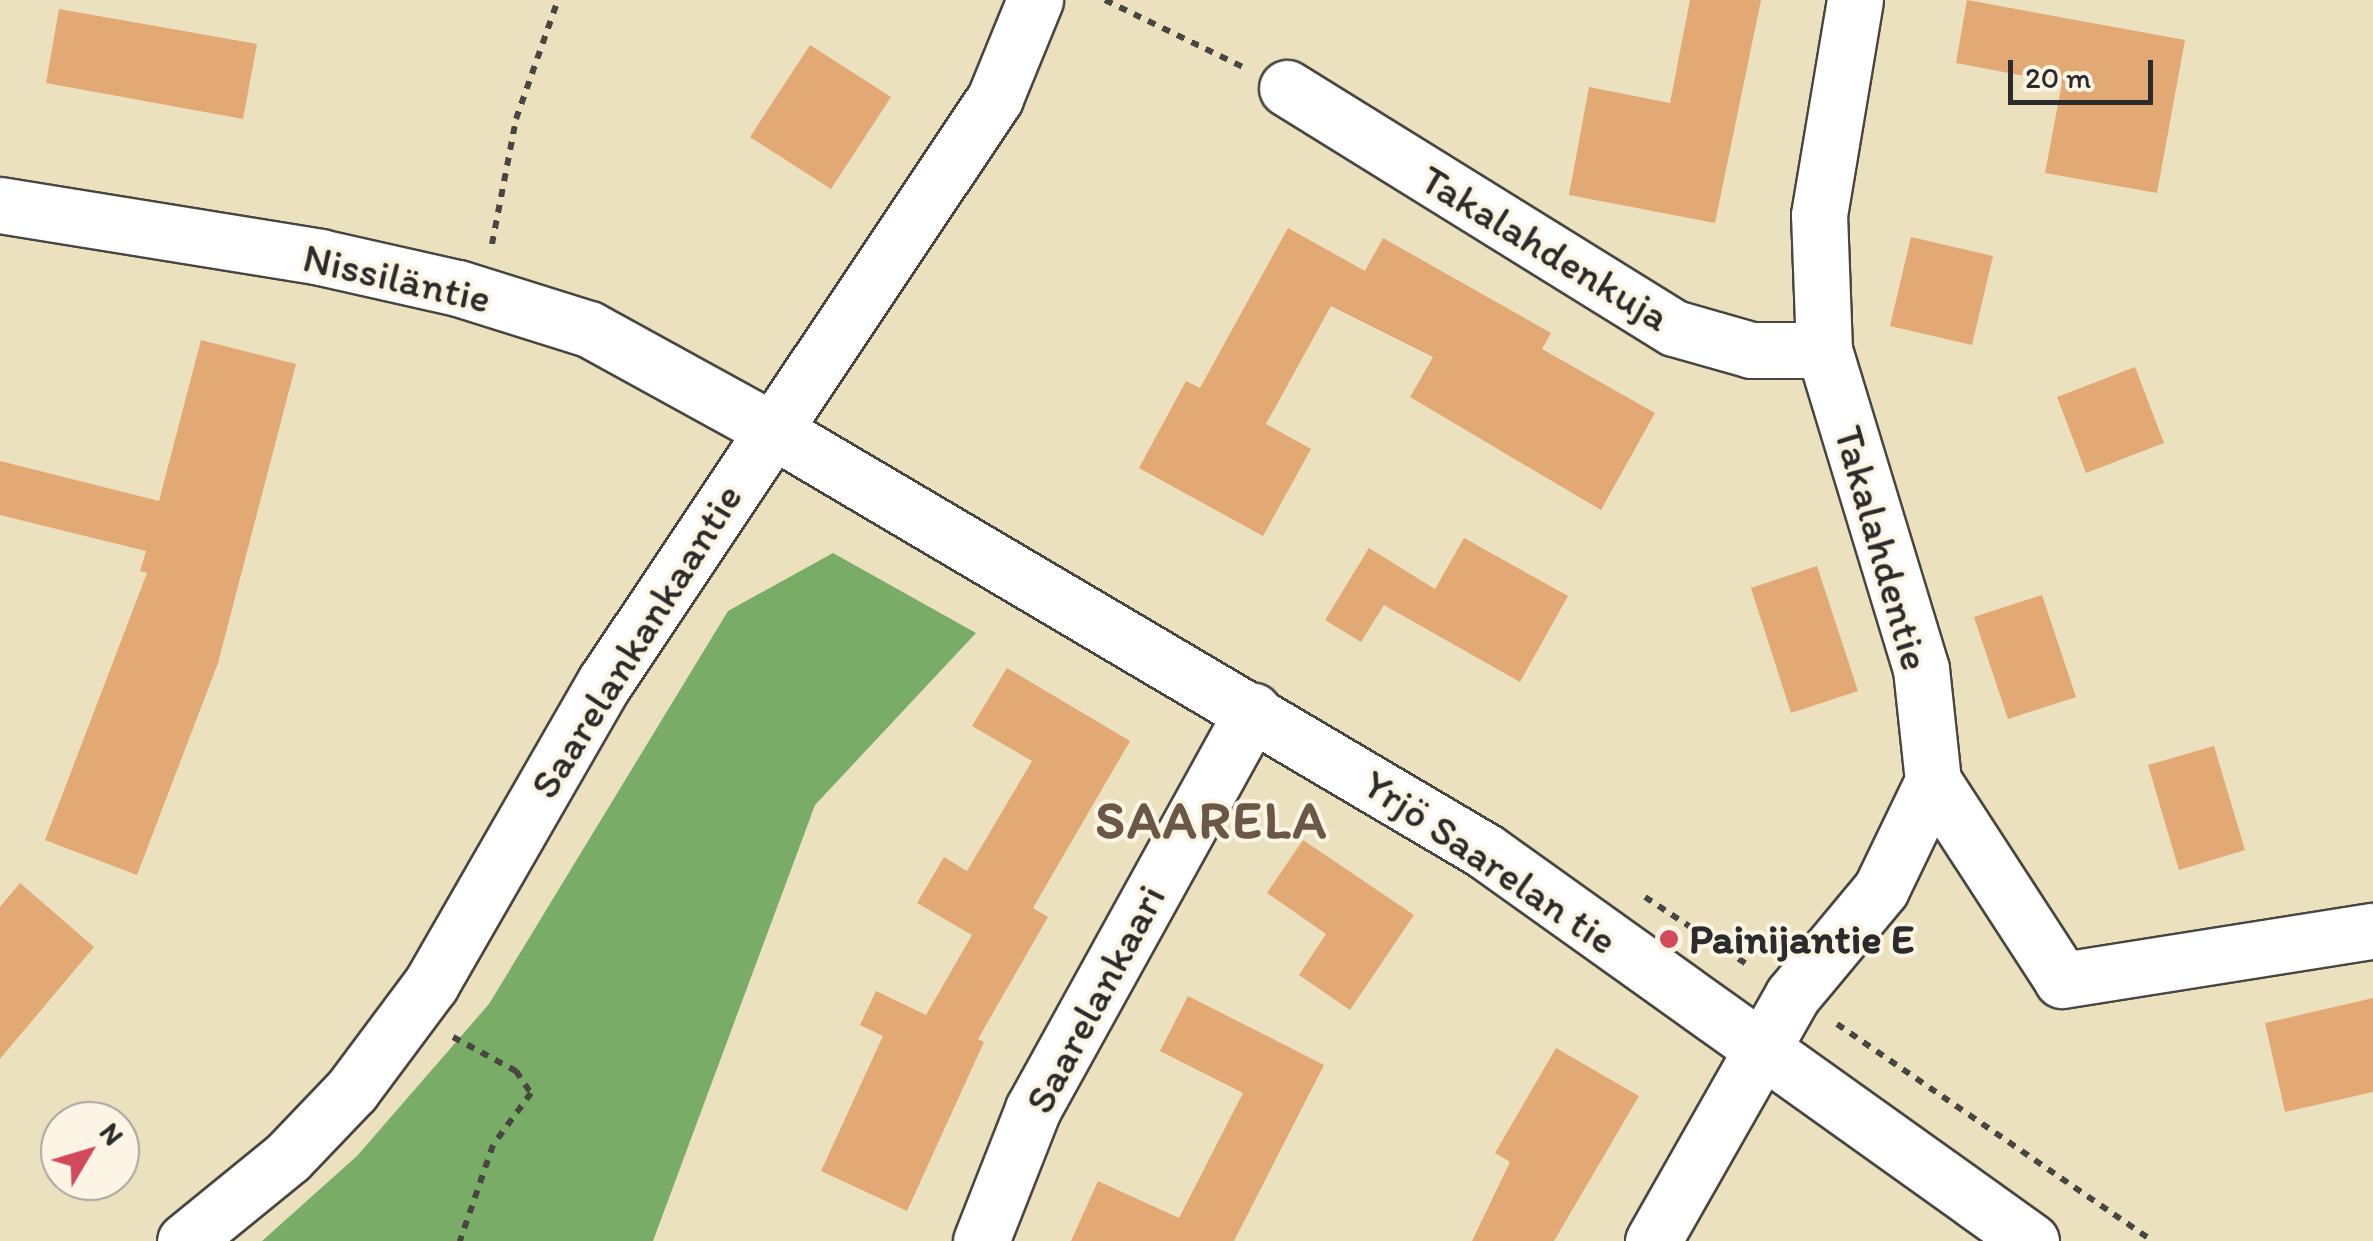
<!DOCTYPE html>
<meta charset="utf-8">
<style>
body{margin:0}
#map{position:relative;width:2373px;height:1241px;overflow:hidden;background:#ebe1bf;font-family:Itim,sans-serif}
div>[style]{position:absolute}
[style*='--x']{left:calc(var(--x)*1px);top:calc(var(--y)*1px);width:calc(var(--w)*1px);rotate:calc(var(--a)*1deg)}
.forest>*{inset:0;background:#79ac67}
.building>*{inset:0;background:#e3a975}
.path>*{height:6px;margin-top:-3px;transform-origin:0;background:repeating-linear-gradient(90deg,#484641 0 8px,transparent 0 16px)}
.roads{filter:drop-shadow(2px 0 #484641) drop-shadow(-2px 0 #484641) drop-shadow(0 2px #484641) drop-shadow(0 -2px #484641)}
.minor>*{height:55px;margin:-27.5px;padding:0 27.5px;transform-origin:27.5px;border-radius:27.5px;background:#fff}
.dots>*{width:28px;height:28px;translate:-50% -50%;box-sizing:border-box;border:5px solid #fcf5e5;border-radius:50%}
span{translate:-50% -50%;white-space:nowrap;text-align:center;line-height:1.15;-webkit-text-stroke:8px #fcf5e5;paint-order:stroke}
.street-label{font-size:42px;color:#2b2b2b}
.poi-label{font-size:42px;color:#2b2b2b;font-weight:700}
.left{translate:0 -50%;text-align:left}
.district-label{font-size:52px;color:#6b5745;font-weight:700;letter-spacing:2.5px}
.north{position:absolute;left:40px;top:1101px;width:100px;height:100px;box-sizing:border-box;background:#fcf5e5;border:2px solid #a8a49b;border-radius:50%;rotate:52deg;font-size:28px;font-weight:700;line-height:40px;text-align:center;color:#2b2b2b}
.north::after{content:'';display:block;margin:auto;width:35px;height:45px;background:#d1495b;clip-path:polygon(50% 0,100% 100%,50% 72%,0 100%)}
.scale{position:absolute;left:2008px;top:60px;width:145px;height:45px;box-sizing:border-box;border:5px solid #2b2b2b;border-top:0;padding-left:12px;font-size:30px;line-height:35px;white-space:nowrap;color:#2b2b2b;-webkit-text-stroke:8px #fcf5e5;paint-order:stroke}
</style>
<div id="map">
<div class="forest">
<div style="clip-path:polygon(833px 553px,976px 633px,815px 805px,653px 1241px,262px 1241px,357px 1156px,489px 1004px,728px 611px)"></div>
</div>
<div class="building">
<div style="clip-path:polygon(1690px 0,1761px 0,1715px 223px,1569px 195px,1589px 87px,1670px 103px)"></div>
<div style="clip-path:polygon(1967px 0,2185px 40px,2157px 193px,2045px 173px,2062px 83px,1956px 63px)"></div>
<div style="clip-path:polygon(59px 9px,257px 44px,243px 119px,46px 83px)"></div>
<div style="clip-path:polygon(810px 45px,891px 97px,831px 189px,750px 137px)"></div>
<div style="clip-path:polygon(1288px 228px,1365px 271px,1383px 238px,1551px 333px,1542px 349px,1655px 413px,1601px 510px,1410px 397px,1433px 357px,1331px 306px,1266px 424px,1311px 449px,1263px 536px,1139px 468px,1186px 381px,1200px 388px)"></div>
<div style="clip-path:polygon(1911px 237px,1993px 256px,1972px 345px,1890px 326px)"></div>
<div style="clip-path:polygon(201px 340px,296px 364px,218px 663px,137px 875px,45px 840px,147px 573px,140px 571px,146px 551px,0 515px,0 461px,159px 501px)"></div>
<div style="clip-path:polygon(2135px 367px,2164px 443px,2086px 473px,2057px 397px)"></div>
<div style="clip-path:polygon(1464px 538px,1568px 596px,1520px 682px,1384px 605px,1361px 642px,1325px 620px,1369px 548px,1435px 589px)"></div>
<div style="clip-path:polygon(1817px 566px,1858px 691px,1791px 713px,1751px 588px)"></div>
<div style="clip-path:polygon(2042px 595px,2076px 697px,2008px 719px,1974px 617px)"></div>
<div style="clip-path:polygon(1007px 668px,1130px 741px,1033px 908px,1048px 917px,978px 1039px,984px 1042px,907px 1211px,821px 1171px,883px 1036px,860px 1025px,876px 991px,926px 1015px,972px 935px,917px 903px,944px 857px,967px 871px,1032px 761px,972px 726px)"></div>
<div style="clip-path:polygon(2214px 746px,2245px 850px,2179px 870px,2148px 765px)"></div>
<div style="clip-path:polygon(1303px 840px,1414px 915px,1350px 1010px,1299px 975px,1326px 934px,1267px 893px)"></div>
<div style="clip-path:polygon(20px 883px,94px 947px,0 1059px,0 907px)"></div>
<div style="clip-path:polygon(1188px 996px,1324px 1065px,1234px 1241px,1071px 1241px,1098px 1181px,1179px 1218px,1243px 1093px,1160px 1051px)"></div>
<div style="clip-path:polygon(2373px 998px,2373px 1092px,2285px 1112px,2265px 1023px)"></div>
<div style="clip-path:polygon(1556px 1048px,1639px 1096px,1554px 1241px,1472px 1241px,1510px 1162px,1495px 1153px)"></div>
</div>
<div class="path">
<div style="--x:1105;--y:0;--w:153;--a:25.9"></div>
<div style="--x:492;--y:244;--w:127;--a:-79.1"></div>
<div style="--x:516;--y:119;--w:126;--a:-70.6"></div>
<div style="--x:1645;--y:897;--w:127;--a:33.4"></div>
<div style="--x:1837;--y:1024;--w:383;--a:34.5"></div>
<div style="--x:453;--y:1037;--w:72;--a:28.4"></div>
<div style="--x:516;--y:1071;--w:27;--a:56"></div>
<div style="--x:531;--y:1093;--w:64;--a:126.2"></div>
<div style="--x:493;--y:1145;--w:102;--a:109"></div>
</div>
<div class="roads">
<div class="minor">
<div style="--x:1287;--y:88;--w:455;--a:31.8"></div>
<div style="--x:1674;--y:328;--w:80;--a:15.9"></div>
<div style="--x:1751;--y:350;--w:73;--a:0"></div>
<div style="--x:0;--y:205;--w:324;--a:9.2"></div>
<div style="--x:320;--y:257;--w:141;--a:12.7"></div>
<div style="--x:458;--y:288;--w:137;--a:17.4"></div>
<div style="--x:589;--y:329;--w:205;--a:28.8"></div>
<div style="--x:769;--y:428;--w:832;--a:30.57"></div>
<div style="--x:1485;--y:851;--w:671;--a:35.54"></div>
<div style="--x:1933;--y:781;--w:237;--a:57"></div>
<div style="--x:2062;--y:980;--w:315;--a:-9"></div>
<div style="--x:185;--y:1241;--w:133;--a:-39.2"></div>
<div style="--x:288;--y:1157;--w:93;--a:-46.3"></div>
<div style="--x:352;--y:1090;--w:132;--a:-53.3"></div>
<div style="--x:431;--y:984;--w:349;--a:-60.1"></div>
<div style="--x:605;--y:682;--w:702;--a:-56.26"></div>
<div style="--x:995;--y:98;--w:106;--a:-67.8"></div>
<div style="--x:981;--y:1241;--w:142;--a:-68.5"></div>
<div style="--x:1033;--y:1109;--w:455;--a:-61.1"></div>
<div style="--x:1653;--y:1241;--w:282;--a:-60.4"></div>
<div style="--x:1792;--y:996;--w:139;--a:-50.2"></div>
<div style="--x:1881;--y:889;--w:120;--a:-64.3"></div>
<div style="--x:1933;--y:781;--w:113;--a:-96.1"></div>
<div style="--x:1921;--y:669;--w:333;--a:-106.9"></div>
<div style="--x:1824;--y:350;--w:135;--a:-92.1"></div>
<div style="--x:1819;--y:215;--w:218;--a:-80.5"></div>
</div>
</div>
<div class="dots">
<div style="left:1669px;top:939px;background:#d1495b"></div>
</div>
<div class="street-label">
<span style="left:1545px;top:248px;rotate:31deg">Takalahdenkuja</span>
<span style="left:397px;top:278px;rotate:13deg">Nissiläntie</span>
<span style="left:1882px;top:548px;rotate:74deg">Takalahdentie</span>
<span style="left:636px;top:641px;rotate:-58deg">Saarelankankaantie</span>
<span style="left:1490px;top:862px;rotate:34deg">Yrjö Saarelan tie</span>
<span style="left:1095px;top:999px;rotate:-62deg">Saarelankaari</span>
</div>
<div class="poi-label">
<span class="left" style="left:1689px;top:939px">Painijantie E</span>
</div>
<div class="district-label">
<span style="left:1212px;top:821px">SAARELA</span>
</div>
<div class="north">N</div>
<div class="scale">20 m</div>
</div>
